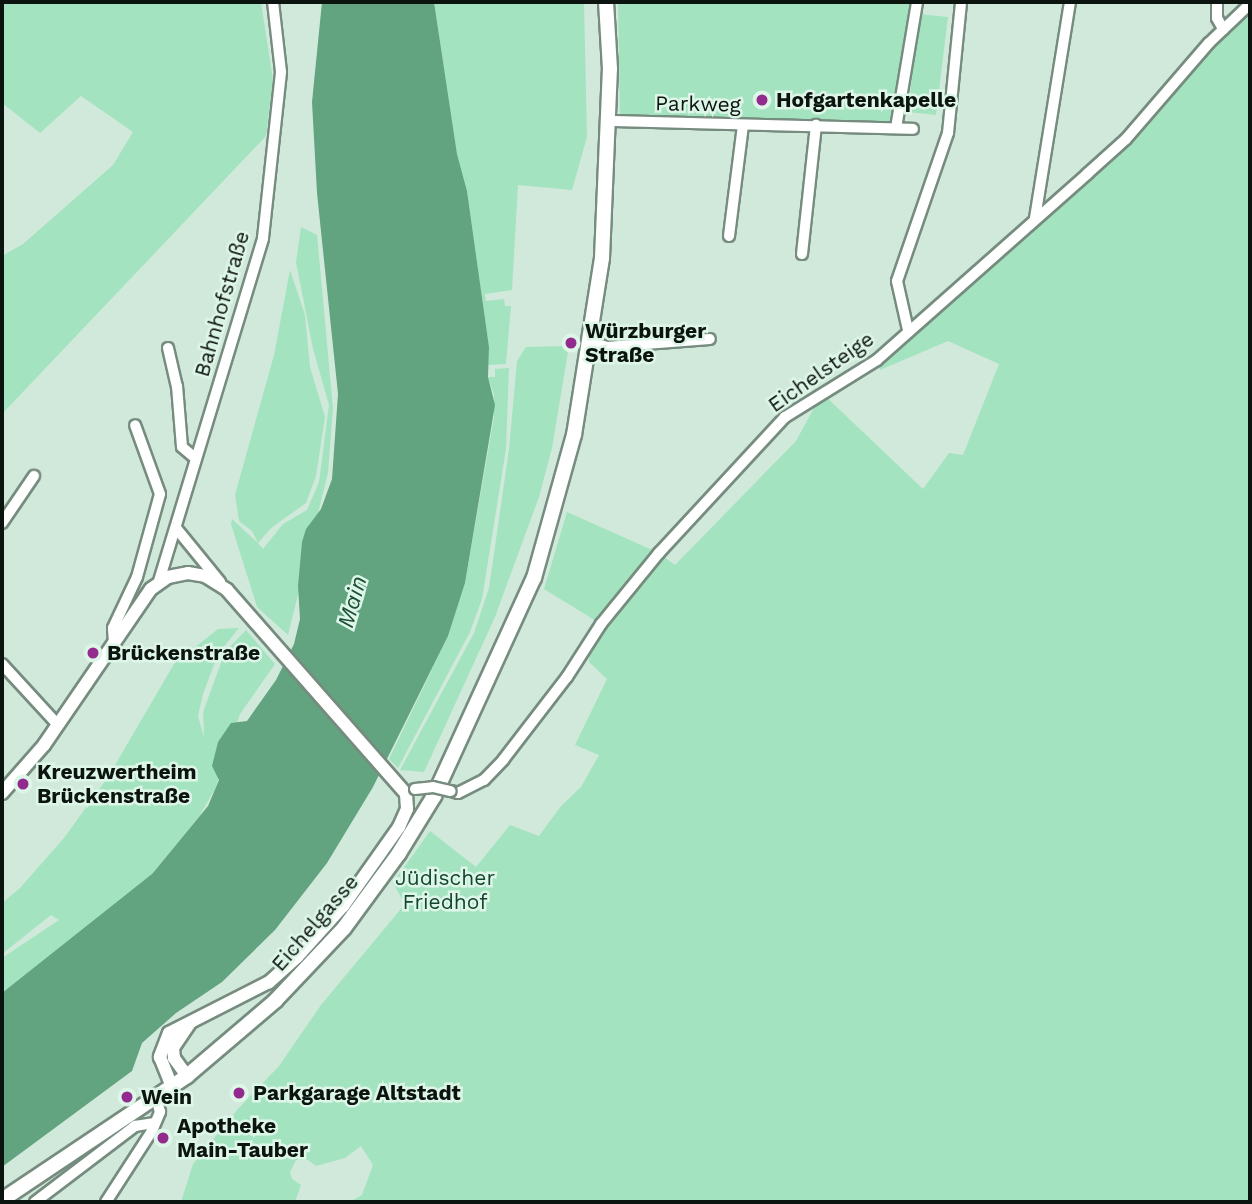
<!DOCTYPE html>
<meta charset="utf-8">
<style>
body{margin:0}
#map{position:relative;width:1252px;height:1204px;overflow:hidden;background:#d1e9db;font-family:"Work Sans",sans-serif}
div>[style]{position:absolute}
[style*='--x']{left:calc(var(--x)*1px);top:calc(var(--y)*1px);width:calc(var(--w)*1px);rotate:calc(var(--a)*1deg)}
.green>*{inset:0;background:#a4e3c0}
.water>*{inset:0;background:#62a380}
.roads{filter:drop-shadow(2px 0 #768c7f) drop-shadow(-2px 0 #768c7f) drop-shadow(0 2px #768c7f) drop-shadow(0 -2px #768c7f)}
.minor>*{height:10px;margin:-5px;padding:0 5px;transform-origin:5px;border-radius:5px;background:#fff}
.tertiary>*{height:12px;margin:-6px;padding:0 6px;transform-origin:6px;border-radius:6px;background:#fff}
.secondary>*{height:14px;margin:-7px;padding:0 7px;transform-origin:7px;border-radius:7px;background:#fff}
.bridges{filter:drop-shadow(2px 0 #768c7f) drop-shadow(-2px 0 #768c7f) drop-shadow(0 2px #768c7f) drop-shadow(0 -2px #768c7f)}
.minor-bridge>*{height:10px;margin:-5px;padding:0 5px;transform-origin:5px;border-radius:5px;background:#fff}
.dots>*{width:19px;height:19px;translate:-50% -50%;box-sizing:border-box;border:4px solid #def6e8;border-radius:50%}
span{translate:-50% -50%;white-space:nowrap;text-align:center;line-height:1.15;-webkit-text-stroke:5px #def6e8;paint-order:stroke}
.poi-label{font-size:21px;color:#0c140f;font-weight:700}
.left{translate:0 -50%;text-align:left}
.street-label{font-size:21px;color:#0c140f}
.park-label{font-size:21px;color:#13462f}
.water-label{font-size:23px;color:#1b4e36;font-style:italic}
.frame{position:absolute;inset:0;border:4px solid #0c140f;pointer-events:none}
</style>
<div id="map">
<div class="green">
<div style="clip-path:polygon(2px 2px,261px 2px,273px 80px,266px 136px,2px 414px,2px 256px,23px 244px,113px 165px,133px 132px,81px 96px,40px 133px,2px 103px)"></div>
<div style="clip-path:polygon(434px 2px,584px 2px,587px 137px,572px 190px,518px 185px,512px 290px,485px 294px,486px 301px,504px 299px,505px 306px,511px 306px,506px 364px,488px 365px,489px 347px,467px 191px,457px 154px)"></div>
<div style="clip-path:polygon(618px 2px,917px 2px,896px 128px,620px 117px)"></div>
<div style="clip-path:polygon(1245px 2px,1250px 2px,1250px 1202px,350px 1202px,362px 1195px,373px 1165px,361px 1146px,345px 1158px,316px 1166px,308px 1160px,296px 1160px,290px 1172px,292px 1179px,301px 1185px,295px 1202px,181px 1202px,193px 1164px,237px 1110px,279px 1066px,321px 1005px,405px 904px,393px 883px,430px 831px,476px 867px,510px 825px,539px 836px,561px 806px,581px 787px,599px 755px,575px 745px,607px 679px,589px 662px,590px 639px,601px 624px,544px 589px,567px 512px,659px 553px,675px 565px,796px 441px,822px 393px,923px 489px,949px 453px,963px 455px,999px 364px,948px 341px,880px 370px,877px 360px,1087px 174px,1211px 32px)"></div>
<div style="clip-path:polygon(919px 14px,948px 17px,936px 115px,908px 112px)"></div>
<div style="clip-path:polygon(301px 227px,317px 235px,333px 408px,328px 473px,288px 635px,257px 607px,231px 524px,232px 519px,258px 543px,252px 531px,239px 521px,235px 495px,274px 355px,290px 270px,305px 315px,310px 367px,325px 417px,316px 476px,306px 503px,271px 528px,258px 543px,263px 549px,283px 524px,307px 510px,319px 482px,329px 405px,313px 349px,296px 262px)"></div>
<div style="clip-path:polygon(569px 346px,552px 448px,539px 497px,495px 617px,424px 772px,400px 770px,474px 633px,489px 588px,509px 449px,517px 361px,526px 347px)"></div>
<div style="clip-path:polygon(509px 368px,506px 449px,482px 599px,470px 632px,398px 768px,389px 759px,448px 636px,465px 583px,494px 417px,494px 395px,488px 377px,495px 377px,495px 369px)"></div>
<div style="clip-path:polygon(239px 628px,218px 654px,203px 694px,198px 716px,204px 737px,203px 712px,225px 652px,246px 630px,275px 664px,240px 714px,215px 789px,200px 815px,150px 876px,2px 1000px,2px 958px,59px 920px,51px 915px,2px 954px,2px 903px,20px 888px,64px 838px,108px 777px,174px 664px,218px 629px)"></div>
</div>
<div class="water">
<div style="clip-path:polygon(322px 2px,434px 2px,457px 154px,467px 191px,489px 347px,488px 377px,495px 405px,465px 583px,448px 636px,373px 787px,327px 863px,275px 930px,222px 982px,176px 1013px,142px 1043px,132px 1071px,2px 1167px,2px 993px,152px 874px,208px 806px,219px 780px,212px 766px,218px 742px,231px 723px,247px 721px,276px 680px,294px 644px,300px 619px,298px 586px,302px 542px,306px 529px,321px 509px,332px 479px,338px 394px,317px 193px,312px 102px)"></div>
</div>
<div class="roads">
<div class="minor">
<div style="--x:1217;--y:2;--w:16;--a:90"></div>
<div style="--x:1217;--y:18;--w:13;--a:61"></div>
<div style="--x:609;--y:121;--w:304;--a:1.5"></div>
<div style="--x:896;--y:128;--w:128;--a:-80.5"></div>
<div style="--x:1035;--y:218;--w:219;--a:-80.8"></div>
<div style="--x:729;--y:236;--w:112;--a:-82.8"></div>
<div style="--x:802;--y:254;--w:130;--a:-83.8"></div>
<div style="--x:908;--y:330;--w:50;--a:-102.7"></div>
<div style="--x:897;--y:281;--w:157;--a:-71"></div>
<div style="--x:948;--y:133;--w:132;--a:-84.3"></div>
<div style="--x:591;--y:342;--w:17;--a:17"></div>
<div style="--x:607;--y:347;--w:103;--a:-4.4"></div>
<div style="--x:168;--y:348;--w:39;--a:77"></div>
<div style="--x:177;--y:386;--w:61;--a:85.3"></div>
<div style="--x:182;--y:447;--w:17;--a:40"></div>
<div style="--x:2;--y:523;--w:57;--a:-55.8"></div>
<div style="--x:176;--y:528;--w:70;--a:50.8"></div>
<div style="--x:159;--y:581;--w:358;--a:-73.1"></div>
<div style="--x:263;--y:238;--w:167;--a:-83.8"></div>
<div style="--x:281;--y:72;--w:70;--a:-96.5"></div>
<div style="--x:114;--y:643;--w:15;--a:-94"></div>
<div style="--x:113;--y:628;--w:56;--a:-64.8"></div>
<div style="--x:137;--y:577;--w:86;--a:-74.5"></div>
<div style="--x:160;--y:494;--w:73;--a:-109.9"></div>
<div style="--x:2;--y:664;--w:83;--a:47.4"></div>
<div style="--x:451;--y:791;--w:7;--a:16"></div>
<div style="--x:458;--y:793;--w:29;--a:-27"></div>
<div style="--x:484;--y:780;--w:28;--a:-46"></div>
<div style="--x:503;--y:760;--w:105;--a:-52.4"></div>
<div style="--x:567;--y:677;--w:63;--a:-57.3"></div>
<div style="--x:601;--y:624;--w:92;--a:-50.8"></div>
<div style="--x:659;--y:553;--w:185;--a:-47.2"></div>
<div style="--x:785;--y:417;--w:108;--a:-31.8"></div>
<div style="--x:877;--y:360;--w:281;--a:-41.5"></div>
<div style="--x:1087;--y:174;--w:52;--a:-41.9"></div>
<div style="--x:1126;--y:139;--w:127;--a:-49.2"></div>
<div style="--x:1209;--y:43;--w:57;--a:-43.6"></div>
<div style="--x:35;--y:1202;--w:126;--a:-37.2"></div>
<div style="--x:135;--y:1126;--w:20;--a:-9"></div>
<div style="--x:106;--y:1202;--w:85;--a:-57.1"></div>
<div style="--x:152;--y:1131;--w:21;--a:-67"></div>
<div style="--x:160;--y:1112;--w:15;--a:-106"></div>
</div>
<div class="tertiary">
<div style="--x:2;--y:793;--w:64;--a:-48.8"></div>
<div style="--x:44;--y:745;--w:189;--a:-55.6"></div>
<div style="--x:151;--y:589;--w:21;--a:-35"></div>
<div style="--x:168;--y:577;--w:20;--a:-11"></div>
<div style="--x:188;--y:573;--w:17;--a:10"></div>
<div style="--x:205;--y:576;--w:26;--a:32"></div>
<div style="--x:227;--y:590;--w:271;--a:48.7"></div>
<div style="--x:406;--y:794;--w:15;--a:86"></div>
<div style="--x:407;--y:809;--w:20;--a:114"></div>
<div style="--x:399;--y:827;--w:97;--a:125.3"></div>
<div style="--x:343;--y:906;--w:69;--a:132"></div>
<div style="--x:297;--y:957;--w:38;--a:138"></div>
<div style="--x:269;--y:982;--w:112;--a:153"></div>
<div style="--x:169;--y:1033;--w:26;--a:111"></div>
<div style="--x:160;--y:1057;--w:31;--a:68"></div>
<div style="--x:187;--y:1076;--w:22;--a:-126"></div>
<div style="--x:174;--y:1058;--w:10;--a:-96"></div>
<div style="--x:173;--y:1048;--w:30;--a:-56"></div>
</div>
<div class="secondary">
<div style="--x:2;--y:1200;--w:223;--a:-33.8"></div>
<div style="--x:187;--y:1076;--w:116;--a:-40.4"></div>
<div style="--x:275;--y:1001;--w:100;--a:-46.6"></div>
<div style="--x:344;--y:928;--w:93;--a:-53.7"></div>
<div style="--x:399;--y:853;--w:67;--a:-58.4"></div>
<div style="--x:434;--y:796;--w:240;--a:-65.4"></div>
<div style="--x:534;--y:578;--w:148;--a:-74.4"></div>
<div style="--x:574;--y:435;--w:179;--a:-81"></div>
<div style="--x:602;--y:258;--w:189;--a:-87.6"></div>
<div style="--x:610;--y:69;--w:67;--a:-93.4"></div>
</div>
</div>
<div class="bridges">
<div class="minor-bridge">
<div style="--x:415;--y:789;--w:18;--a:-6"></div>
<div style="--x:433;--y:787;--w:18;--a:13"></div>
</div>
</div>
<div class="dots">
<div style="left:762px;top:100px;background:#932b8f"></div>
<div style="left:571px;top:343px;background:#932b8f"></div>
<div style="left:93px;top:653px;background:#932b8f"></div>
<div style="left:23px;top:784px;background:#932b8f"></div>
<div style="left:239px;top:1093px;background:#932b8f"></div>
<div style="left:127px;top:1097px;background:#932b8f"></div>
<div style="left:163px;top:1138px;background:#932b8f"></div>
</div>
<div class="poi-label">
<span class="left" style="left:776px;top:100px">Hofgartenkapelle</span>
<span class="left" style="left:585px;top:343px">Würzburger<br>Straße</span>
<span class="left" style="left:107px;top:653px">Brückenstraße</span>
<span class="left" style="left:37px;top:784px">Kreuzwertheim<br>Brückenstraße</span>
<span class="left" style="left:253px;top:1093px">Parkgarage Altstadt</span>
<span class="left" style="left:141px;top:1097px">Wein</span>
<span class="left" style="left:177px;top:1138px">Apotheke<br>Main-Tauber</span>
</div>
<div class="street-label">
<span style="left:698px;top:104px;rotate:1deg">Parkweg</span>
<span style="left:222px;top:304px;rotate:-74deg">Bahnhofstraße</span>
<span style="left:821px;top:372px;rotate:-35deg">Eichelsteige</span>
<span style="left:315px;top:923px;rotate:-49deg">Eichelgasse</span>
</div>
<div class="park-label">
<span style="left:445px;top:890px">Jüdischer<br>Friedhof</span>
</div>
<div class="water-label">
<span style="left:353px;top:602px;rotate:-74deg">Main</span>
</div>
<div class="frame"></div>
</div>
